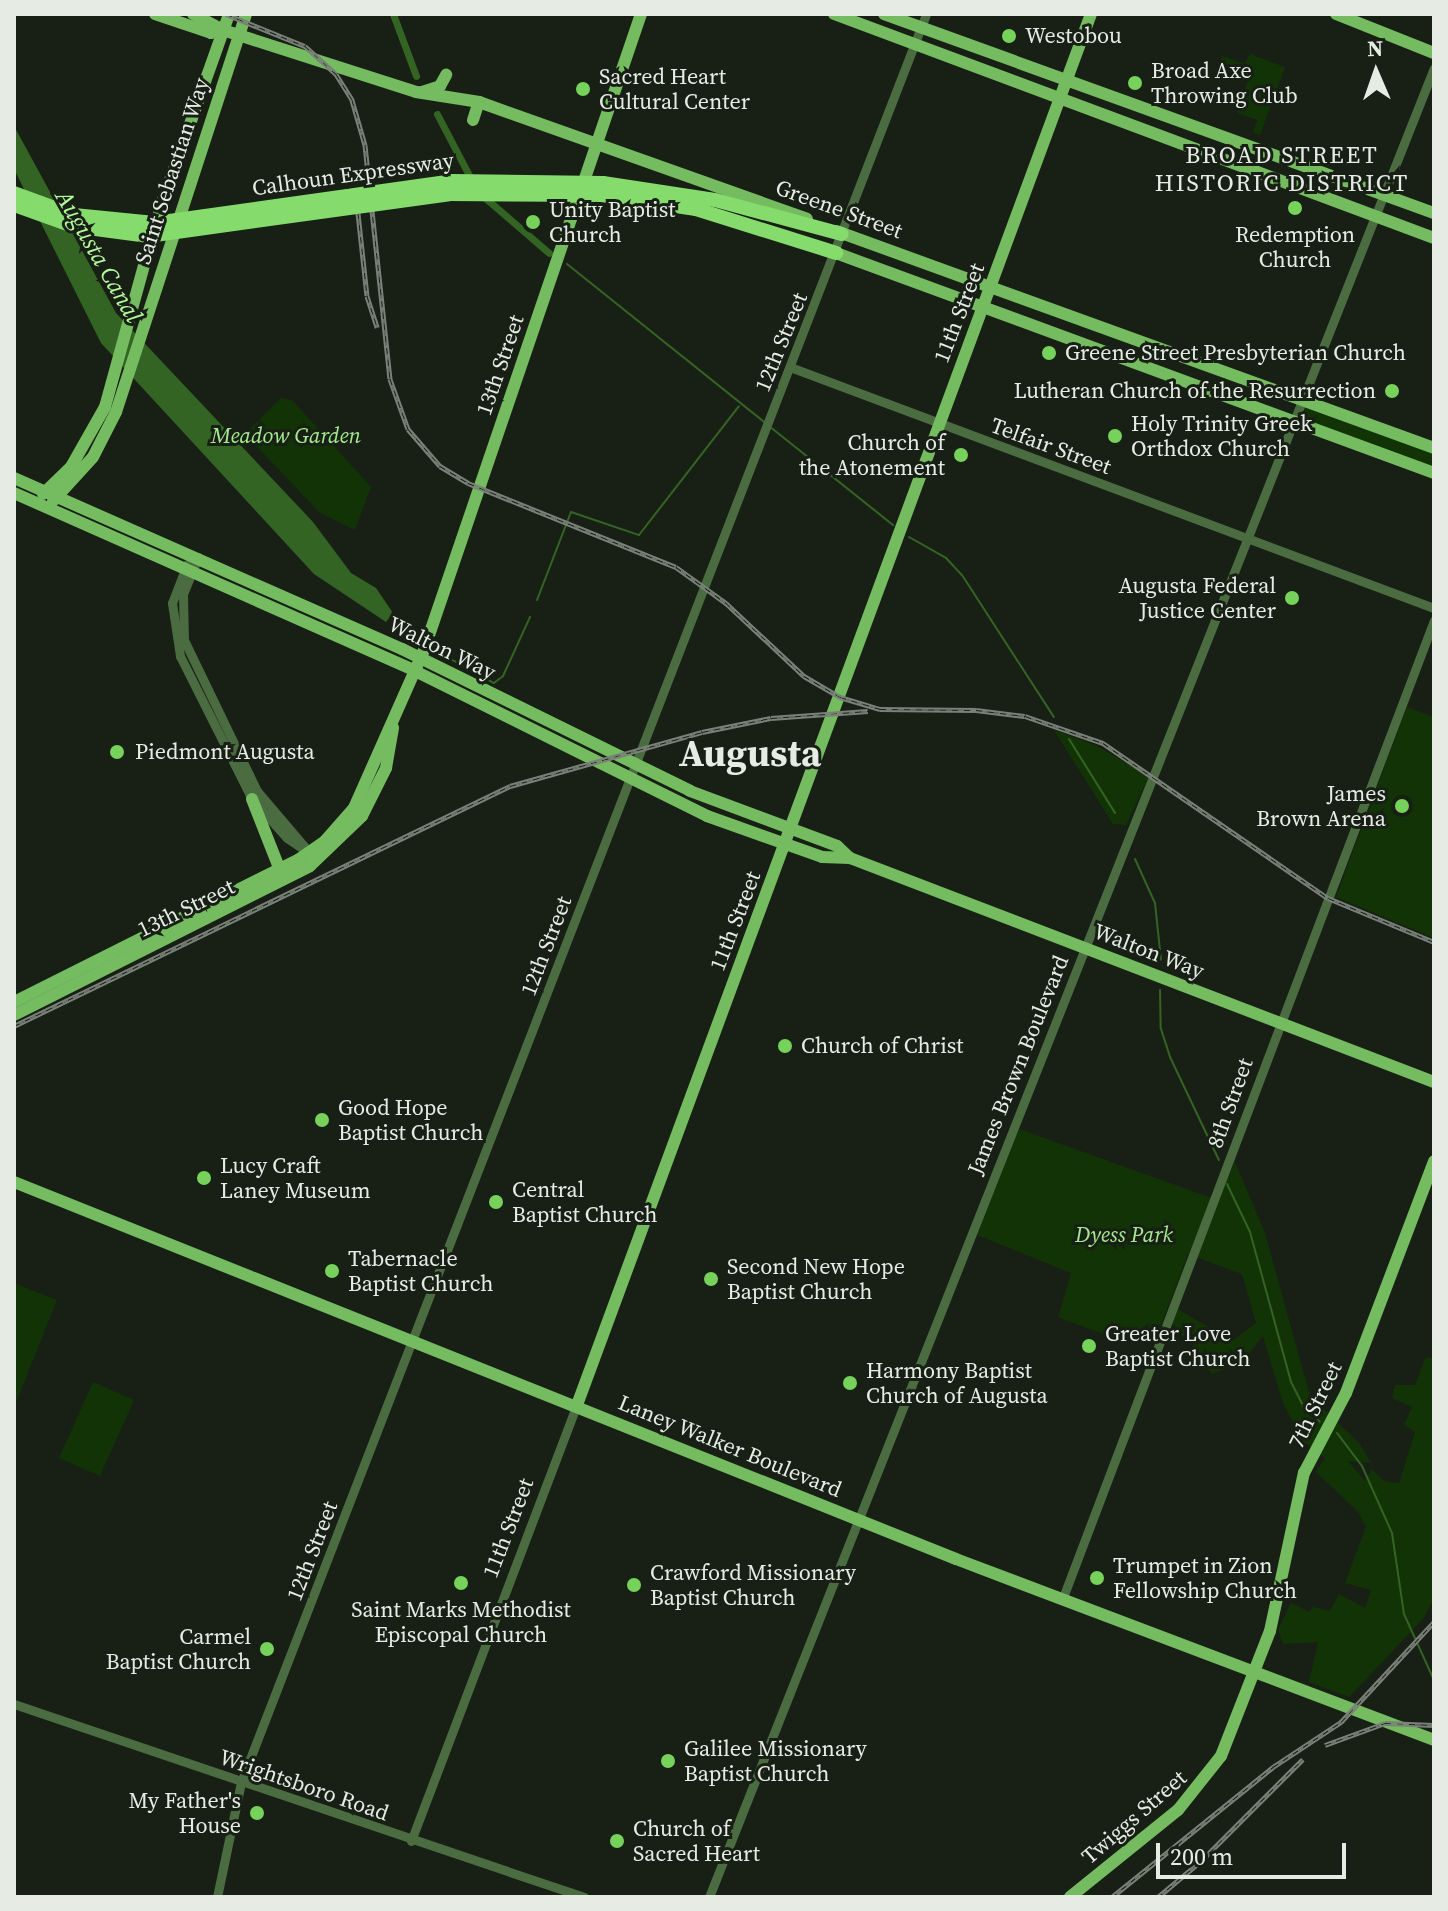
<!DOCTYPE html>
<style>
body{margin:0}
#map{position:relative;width:1448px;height:1911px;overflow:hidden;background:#182015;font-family:"Source Serif 4",serif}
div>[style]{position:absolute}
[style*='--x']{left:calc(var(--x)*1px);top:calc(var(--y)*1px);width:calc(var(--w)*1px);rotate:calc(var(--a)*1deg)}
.green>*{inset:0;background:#123306}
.water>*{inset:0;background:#346424}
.stream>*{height:2px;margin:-1px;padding:0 1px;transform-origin:1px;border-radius:1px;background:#346424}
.canal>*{height:7px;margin:-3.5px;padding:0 3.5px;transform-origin:3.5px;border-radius:3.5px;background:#346424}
.minor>*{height:9px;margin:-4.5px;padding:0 4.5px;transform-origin:4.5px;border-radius:4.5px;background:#4b6c41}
.major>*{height:12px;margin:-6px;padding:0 6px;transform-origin:6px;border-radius:6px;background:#75bc61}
.highway>*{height:14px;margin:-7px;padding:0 7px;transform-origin:7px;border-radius:7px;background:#86db6d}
.rail>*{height:5px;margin-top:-2.5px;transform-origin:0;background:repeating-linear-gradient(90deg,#182015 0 6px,#7a8178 0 12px);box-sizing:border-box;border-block:2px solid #7a8178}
.highway-bridge>*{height:14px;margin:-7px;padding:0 7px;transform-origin:7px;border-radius:7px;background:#86db6d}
.dots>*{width:22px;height:22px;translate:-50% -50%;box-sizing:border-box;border:4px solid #182015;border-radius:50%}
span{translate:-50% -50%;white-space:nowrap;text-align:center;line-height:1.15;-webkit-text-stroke:6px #182015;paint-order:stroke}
.poi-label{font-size:22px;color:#e6ece4}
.left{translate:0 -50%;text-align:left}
.right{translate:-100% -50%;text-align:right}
.street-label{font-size:22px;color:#e6ece4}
.park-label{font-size:22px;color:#a4ea90;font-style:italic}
.neighbourhood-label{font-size:24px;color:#e6ece4;letter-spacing:2px}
.water-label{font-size:24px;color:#b3fa9f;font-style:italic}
.town-label{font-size:38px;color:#e6ece4;font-weight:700}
.frame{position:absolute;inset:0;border:16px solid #e6ece4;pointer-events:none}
.north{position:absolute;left:1336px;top:32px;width:80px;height:80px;-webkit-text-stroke:6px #182015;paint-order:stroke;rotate:358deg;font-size:22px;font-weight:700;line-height:32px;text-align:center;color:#e6ece4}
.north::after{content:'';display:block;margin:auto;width:28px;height:36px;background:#e6ece4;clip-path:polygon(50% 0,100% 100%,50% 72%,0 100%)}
.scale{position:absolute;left:1156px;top:1843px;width:190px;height:36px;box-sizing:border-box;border:4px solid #e6ece4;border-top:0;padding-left:10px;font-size:24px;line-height:28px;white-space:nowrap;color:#e6ece4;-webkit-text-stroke:6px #182015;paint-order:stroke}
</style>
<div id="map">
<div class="green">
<div style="clip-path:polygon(1250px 54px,1285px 67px,1260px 135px,1253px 132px,1257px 120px,1237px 113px,1249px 78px,1218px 67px,1222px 56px,1245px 64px)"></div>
<div style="clip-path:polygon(281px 398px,292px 400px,371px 487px,355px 530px,319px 512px,245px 434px)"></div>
<div style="clip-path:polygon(1304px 400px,1434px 448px,1434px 473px,1296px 421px)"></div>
<div style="clip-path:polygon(1407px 707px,1434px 717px,1434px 938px,1336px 897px)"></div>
<div style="clip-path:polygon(1054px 730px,1095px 745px,1149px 776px,1126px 825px,1113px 824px)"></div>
<div style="clip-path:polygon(1019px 1129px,1217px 1200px,1235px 1162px,1265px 1233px,1310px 1396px,1360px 1444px,1371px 1463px,1348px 1461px,1365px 1481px,1372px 1469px,1384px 1481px,1399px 1483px,1415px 1432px,1404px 1425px,1412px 1407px,1392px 1398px,1395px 1385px,1415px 1385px,1426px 1357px,1434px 1359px,1434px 1599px,1423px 1619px,1349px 1697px,1309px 1682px,1318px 1642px,1283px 1644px,1278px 1630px,1291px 1603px,1309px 1612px,1313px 1607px,1330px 1611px,1339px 1594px,1365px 1608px,1371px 1590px,1345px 1583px,1366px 1527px,1358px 1512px,1316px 1472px,1325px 1458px,1303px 1441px,1283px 1403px,1263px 1336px,1242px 1362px,1212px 1374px,1171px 1321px,1176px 1308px,1232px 1341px,1256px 1323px,1242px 1274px,1188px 1254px,1154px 1343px,1110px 1326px,1106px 1335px,1058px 1317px,1071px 1273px,977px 1235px)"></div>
<div style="clip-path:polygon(14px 1283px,57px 1300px,17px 1400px,14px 1399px)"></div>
<div style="clip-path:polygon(93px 1382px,134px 1400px,100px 1476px,59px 1458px)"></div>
</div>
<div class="water">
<div style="clip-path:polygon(14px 126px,116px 313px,313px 522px,351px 573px,376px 588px,393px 613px,386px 622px,314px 574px,101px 343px,14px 169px)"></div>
</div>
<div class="stream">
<div style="--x:567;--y:264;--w:253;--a:38.7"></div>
<div style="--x:769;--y:426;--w:159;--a:38.6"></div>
<div style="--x:909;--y:537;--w:43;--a:29.6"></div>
<div style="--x:946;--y:558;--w:23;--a:47"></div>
<div style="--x:962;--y:575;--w:169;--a:57.1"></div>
<div style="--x:537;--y:600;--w:94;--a:-68.9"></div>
<div style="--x:571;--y:512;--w:72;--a:18.7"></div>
<div style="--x:639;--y:535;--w:163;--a:-52.2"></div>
<div style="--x:392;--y:619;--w:38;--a:39"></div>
<div style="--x:431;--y:648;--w:72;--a:29.1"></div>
<div style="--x:494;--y:683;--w:11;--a:-38"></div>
<div style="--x:503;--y:676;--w:65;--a:-65.4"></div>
<div style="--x:1069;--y:739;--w:87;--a:58.1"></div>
<div style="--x:1135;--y:859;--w:48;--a:65.6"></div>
<div style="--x:1155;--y:903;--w:57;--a:84"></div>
<div style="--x:1160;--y:990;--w:39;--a:89"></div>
<div style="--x:1161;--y:1029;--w:29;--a:72"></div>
<div style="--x:1170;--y:1057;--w:114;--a:64.6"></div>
<div style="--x:1227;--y:1184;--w:53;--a:64.4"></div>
<div style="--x:1250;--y:1232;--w:156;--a:74.7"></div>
<div style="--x:1291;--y:1382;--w:27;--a:63"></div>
<div style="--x:1303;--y:1406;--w:23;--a:43"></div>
<div style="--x:1337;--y:1433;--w:41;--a:52.9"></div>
<div style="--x:1362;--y:1466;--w:73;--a:65.9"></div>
<div style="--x:1392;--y:1533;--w:82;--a:81.6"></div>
<div style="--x:1404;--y:1614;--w:72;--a:65.6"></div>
</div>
<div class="canal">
<div style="--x:393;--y:14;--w:66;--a:69.6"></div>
<div style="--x:437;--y:114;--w:73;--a:62.4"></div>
<div style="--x:483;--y:196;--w:87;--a:40.8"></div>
</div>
<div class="minor">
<div style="--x:790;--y:367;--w:688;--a:20.52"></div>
<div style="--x:198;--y:557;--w:40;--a:112"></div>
<div style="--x:183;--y:594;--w:46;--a:88.8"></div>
<div style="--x:184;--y:640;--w:168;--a:64.2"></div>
<div style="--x:257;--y:791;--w:82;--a:49.5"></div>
<div style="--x:187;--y:564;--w:42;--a:111"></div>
<div style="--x:172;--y:603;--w:54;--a:81.4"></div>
<div style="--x:180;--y:656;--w:160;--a:63.3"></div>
<div style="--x:252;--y:799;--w:52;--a:48.1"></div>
<div style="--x:287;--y:838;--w:29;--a:34"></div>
<div style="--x:1062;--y:1600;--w:1048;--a:-69.21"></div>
<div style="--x:14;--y:1704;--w:602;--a:18.71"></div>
<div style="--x:411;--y:1841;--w:467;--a:-69.2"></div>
<div style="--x:217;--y:1897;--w:117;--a:-78.2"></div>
<div style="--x:241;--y:1782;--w:1896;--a:-68.82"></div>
<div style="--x:709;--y:1897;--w:1967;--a:-68.38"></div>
</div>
<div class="major">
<div style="--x:155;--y:14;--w:59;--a:18.7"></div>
<div style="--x:211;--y:33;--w:12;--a:-14"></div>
<div style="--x:193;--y:14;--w:34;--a:28"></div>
<div style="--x:223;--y:30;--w:203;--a:17.8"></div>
<div style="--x:416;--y:92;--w:64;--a:9"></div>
<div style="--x:479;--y:102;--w:348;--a:19.6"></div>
<div style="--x:834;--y:14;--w:640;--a:20.47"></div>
<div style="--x:884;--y:14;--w:585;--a:19.89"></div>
<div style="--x:1336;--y:14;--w:105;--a:21.7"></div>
<div style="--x:422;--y:92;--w:19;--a:-18"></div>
<div style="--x:440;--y:86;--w:13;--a:-61"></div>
<div style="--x:473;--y:120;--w:19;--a:-72"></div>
<div style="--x:836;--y:231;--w:636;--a:19.94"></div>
<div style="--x:836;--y:253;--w:637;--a:20.2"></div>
<div style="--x:14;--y:478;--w:424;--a:23.8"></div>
<div style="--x:402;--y:649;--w:321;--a:26.2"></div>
<div style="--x:690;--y:791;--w:157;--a:20.5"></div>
<div style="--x:837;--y:846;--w:18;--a:43"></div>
<div style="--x:14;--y:493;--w:439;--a:23.9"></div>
<div style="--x:415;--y:671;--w:326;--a:26.4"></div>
<div style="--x:707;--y:816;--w:122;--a:19.6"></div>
<div style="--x:822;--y:857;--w:28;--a:2"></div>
<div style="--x:850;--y:858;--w:625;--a:20.98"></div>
<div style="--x:43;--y:494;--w:39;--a:-44"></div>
<div style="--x:71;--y:467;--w:69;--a:-60.5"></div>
<div style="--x:105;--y:407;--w:203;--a:-74.6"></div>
<div style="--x:159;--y:211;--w:209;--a:-70.4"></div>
<div style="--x:53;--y:501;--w:59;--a:-47.7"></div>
<div style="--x:93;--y:457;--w:51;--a:-62.9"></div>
<div style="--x:116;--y:412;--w:419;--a:-71.9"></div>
<div style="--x:252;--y:799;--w:76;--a:68.5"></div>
<div style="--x:14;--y:1002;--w:318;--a:-26.6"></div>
<div style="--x:298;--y:860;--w:33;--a:-35"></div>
<div style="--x:325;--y:841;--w:44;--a:-48.7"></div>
<div style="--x:354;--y:808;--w:173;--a:-66.1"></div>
<div style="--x:424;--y:650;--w:672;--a:-71.16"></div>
<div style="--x:14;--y:1015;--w:331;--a:-26.7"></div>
<div style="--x:310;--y:866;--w:72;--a:-43.9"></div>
<div style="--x:362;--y:816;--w:54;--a:-63.4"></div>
<div style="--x:386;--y:768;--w:41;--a:-80.1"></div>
<div style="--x:14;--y:1182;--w:1015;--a:21.81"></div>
<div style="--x:956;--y:1559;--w:511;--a:20.74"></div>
<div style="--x:577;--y:1405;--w:1483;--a:-69.72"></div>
<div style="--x:1070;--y:1897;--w:139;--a:-38.9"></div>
<div style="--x:1178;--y:1810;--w:69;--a:-51.5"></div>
<div style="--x:1221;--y:1756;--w:134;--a:-68.6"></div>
<div style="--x:1270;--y:1631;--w:162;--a:-77.9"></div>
<div style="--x:1304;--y:1473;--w:90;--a:-62.3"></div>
<div style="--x:1346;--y:1393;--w:248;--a:-69.2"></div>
</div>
<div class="highway">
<div style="--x:603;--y:183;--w:113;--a:8.6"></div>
<div style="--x:715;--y:200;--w:131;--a:15"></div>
<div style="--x:602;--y:195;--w:95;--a:8.5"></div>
<div style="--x:696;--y:209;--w:147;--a:17.4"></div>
</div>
<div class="rail">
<div style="--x:226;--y:14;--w:85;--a:22.1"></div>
<div style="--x:305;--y:46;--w:42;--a:42.1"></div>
<div style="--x:336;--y:74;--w:31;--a:58"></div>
<div style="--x:352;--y:100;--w:47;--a:73.9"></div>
<div style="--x:365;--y:145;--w:235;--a:83.9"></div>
<div style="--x:390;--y:379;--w:53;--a:70.2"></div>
<div style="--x:408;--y:429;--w:49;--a:49.1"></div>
<div style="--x:440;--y:466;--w:33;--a:31"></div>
<div style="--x:468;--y:483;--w:224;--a:22"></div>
<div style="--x:676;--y:567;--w:62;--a:35.8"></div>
<div style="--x:726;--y:603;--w:107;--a:43.1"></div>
<div style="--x:804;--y:676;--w:42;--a:30.3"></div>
<div style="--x:840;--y:697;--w:42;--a:16.7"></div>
<div style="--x:880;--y:709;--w:96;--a:0.6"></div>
<div style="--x:976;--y:710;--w:49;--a:7"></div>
<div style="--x:1025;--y:716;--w:83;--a:19.1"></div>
<div style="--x:1103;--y:743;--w:273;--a:34.6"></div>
<div style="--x:1328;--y:898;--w:115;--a:22.5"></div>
<div style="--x:358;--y:213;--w:83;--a:83.8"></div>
<div style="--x:367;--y:296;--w:33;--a:72"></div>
<div style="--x:14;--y:1026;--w:551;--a:-25.82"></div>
<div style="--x:510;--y:786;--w:199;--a:-15.7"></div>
<div style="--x:702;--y:732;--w:70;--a:-11.5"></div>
<div style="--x:771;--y:718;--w:97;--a:-4.1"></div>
<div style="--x:1325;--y:1745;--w:64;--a:-20.1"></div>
<div style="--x:1385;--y:1723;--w:49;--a:2.3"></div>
<div style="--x:1112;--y:1897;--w:207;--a:-38.9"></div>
<div style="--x:1273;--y:1767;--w:82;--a:-33.5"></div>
<div style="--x:1341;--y:1722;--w:137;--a:-47.1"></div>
<div style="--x:1158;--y:1897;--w:56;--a:-39.9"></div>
<div style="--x:1201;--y:1861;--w:144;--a:-45"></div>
</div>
<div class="highway-bridge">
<div style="--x:14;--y:193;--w:64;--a:20.1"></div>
<div style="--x:74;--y:215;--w:81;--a:5.6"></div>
<div style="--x:155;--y:223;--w:300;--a:-8"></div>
<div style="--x:452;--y:181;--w:151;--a:0.8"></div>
<div style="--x:14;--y:205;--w:63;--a:19.6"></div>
<div style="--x:73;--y:226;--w:76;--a:7.6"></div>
<div style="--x:148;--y:236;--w:304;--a:-7.9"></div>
<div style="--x:449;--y:194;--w:153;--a:0.4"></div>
</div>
<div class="dots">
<div style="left:1009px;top:36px;background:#76d25a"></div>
<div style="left:1135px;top:83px;background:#76d25a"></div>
<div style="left:583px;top:89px;background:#76d25a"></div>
<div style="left:1295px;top:208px;background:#76d25a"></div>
<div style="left:533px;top:222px;background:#76d25a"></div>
<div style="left:1049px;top:353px;background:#76d25a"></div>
<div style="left:1392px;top:391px;background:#76d25a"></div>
<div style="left:1115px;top:436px;background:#76d25a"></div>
<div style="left:961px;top:455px;background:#76d25a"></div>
<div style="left:1292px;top:598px;background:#76d25a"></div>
<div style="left:117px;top:752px;background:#76d25a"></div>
<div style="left:1402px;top:806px;background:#76d25a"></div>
<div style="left:785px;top:1046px;background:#76d25a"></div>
<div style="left:322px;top:1120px;background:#76d25a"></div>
<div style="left:204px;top:1178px;background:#76d25a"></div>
<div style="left:496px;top:1202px;background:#76d25a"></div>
<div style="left:332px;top:1271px;background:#76d25a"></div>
<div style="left:711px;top:1279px;background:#76d25a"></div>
<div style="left:1089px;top:1346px;background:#76d25a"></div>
<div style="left:850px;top:1383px;background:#76d25a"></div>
<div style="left:1097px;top:1578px;background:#76d25a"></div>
<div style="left:461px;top:1583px;background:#76d25a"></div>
<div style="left:634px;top:1585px;background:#76d25a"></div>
<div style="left:267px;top:1649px;background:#76d25a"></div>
<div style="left:668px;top:1761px;background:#76d25a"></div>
<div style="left:257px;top:1813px;background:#76d25a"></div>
<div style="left:617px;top:1841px;background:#76d25a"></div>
</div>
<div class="poi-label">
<span class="left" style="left:1025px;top:36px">Westobou</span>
<span class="left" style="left:1151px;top:83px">Broad Axe<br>Throwing Club</span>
<span class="left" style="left:599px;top:89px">Sacred Heart<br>Cultural Center</span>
<span class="left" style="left:549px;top:222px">Unity Baptist<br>Church</span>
<span style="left:1295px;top:247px">Redemption<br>Church</span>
<span class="left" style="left:1065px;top:353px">Greene Street Presbyterian Church</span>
<span class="right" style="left:1376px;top:391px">Lutheran Church of the Resurrection</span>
<span class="left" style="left:1131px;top:436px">Holy Trinity Greek<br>Orthdox Church</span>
<span class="right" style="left:945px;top:455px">Church of<br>the Atonement</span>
<span class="right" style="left:1276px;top:598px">Augusta Federal<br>Justice Center</span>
<span class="left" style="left:135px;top:752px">Piedmont Augusta</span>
<span class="right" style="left:1386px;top:806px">James<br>Brown Arena</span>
<span class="left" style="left:801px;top:1046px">Church of Christ</span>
<span class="left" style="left:338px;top:1120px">Good Hope<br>Baptist Church</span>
<span class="left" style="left:220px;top:1178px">Lucy Craft<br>Laney Museum</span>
<span class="left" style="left:512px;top:1202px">Central<br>Baptist Church</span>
<span class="left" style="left:348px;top:1271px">Tabernacle<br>Baptist Church</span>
<span class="left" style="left:727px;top:1279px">Second New Hope<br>Baptist Church</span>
<span class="left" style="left:1105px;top:1346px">Greater Love<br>Baptist Church</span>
<span class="left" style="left:866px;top:1383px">Harmony Baptist<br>Church of Augusta</span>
<span class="left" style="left:1113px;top:1578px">Trumpet in Zion<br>Fellowship Church</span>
<span class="left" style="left:650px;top:1585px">Crawford Missionary<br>Baptist Church</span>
<span style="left:461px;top:1622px">Saint Marks Methodist<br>Episcopal Church</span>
<span class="right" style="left:251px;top:1649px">Carmel<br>Baptist Church</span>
<span class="left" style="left:684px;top:1761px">Galilee Missionary<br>Baptist Church</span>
<span class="right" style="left:241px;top:1813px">My Father's<br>House</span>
<span class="left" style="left:633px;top:1841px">Church of<br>Sacred Heart</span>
</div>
<div class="street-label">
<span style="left:172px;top:171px;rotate:-72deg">Saint Sebastian Way</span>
<span style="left:353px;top:174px;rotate:-8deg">Calhoun Expressway</span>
<span style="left:839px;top:209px;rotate:20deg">Greene Street</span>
<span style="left:959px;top:313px;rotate:-69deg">11th Street</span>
<span style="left:781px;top:342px;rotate:-68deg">12th Street</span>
<span style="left:500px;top:365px;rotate:-71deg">13th Street</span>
<span style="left:1051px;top:446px;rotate:20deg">Telfair Street</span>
<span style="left:442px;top:648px;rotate:26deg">Walton Way</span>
<span style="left:186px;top:908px;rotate:-26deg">13th Street</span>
<span style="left:735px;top:921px;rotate:-69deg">11th Street</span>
<span style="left:546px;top:946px;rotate:-69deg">12th Street</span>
<span style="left:1149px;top:951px;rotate:21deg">Walton Way</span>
<span style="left:1018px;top:1065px;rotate:-68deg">James Brown Boulevard</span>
<span style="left:1230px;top:1103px;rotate:-70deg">8th Street</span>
<span style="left:1315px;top:1405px;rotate:-64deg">7th Street</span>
<span style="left:730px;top:1446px;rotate:22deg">Laney Walker Boulevard</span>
<span style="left:508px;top:1528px;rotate:-69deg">11th Street</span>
<span style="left:312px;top:1551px;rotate:-69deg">12th Street</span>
<span style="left:304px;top:1785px;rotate:19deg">Wrightsboro Road</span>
<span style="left:1134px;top:1817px;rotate:-41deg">Twiggs Street</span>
</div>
<div class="park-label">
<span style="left:286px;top:436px">Meadow Garden</span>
<span style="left:1124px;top:1235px">Dyess Park</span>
</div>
<div class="neighbourhood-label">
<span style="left:1282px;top:169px">BROAD STREET<br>HISTORIC DISTRICT</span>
</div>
<div class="water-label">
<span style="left:99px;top:256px;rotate:60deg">Augusta Canal</span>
</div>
<div class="town-label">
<span style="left:750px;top:754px">Augusta</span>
</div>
<div class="frame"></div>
<div class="north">N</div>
<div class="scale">200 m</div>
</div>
